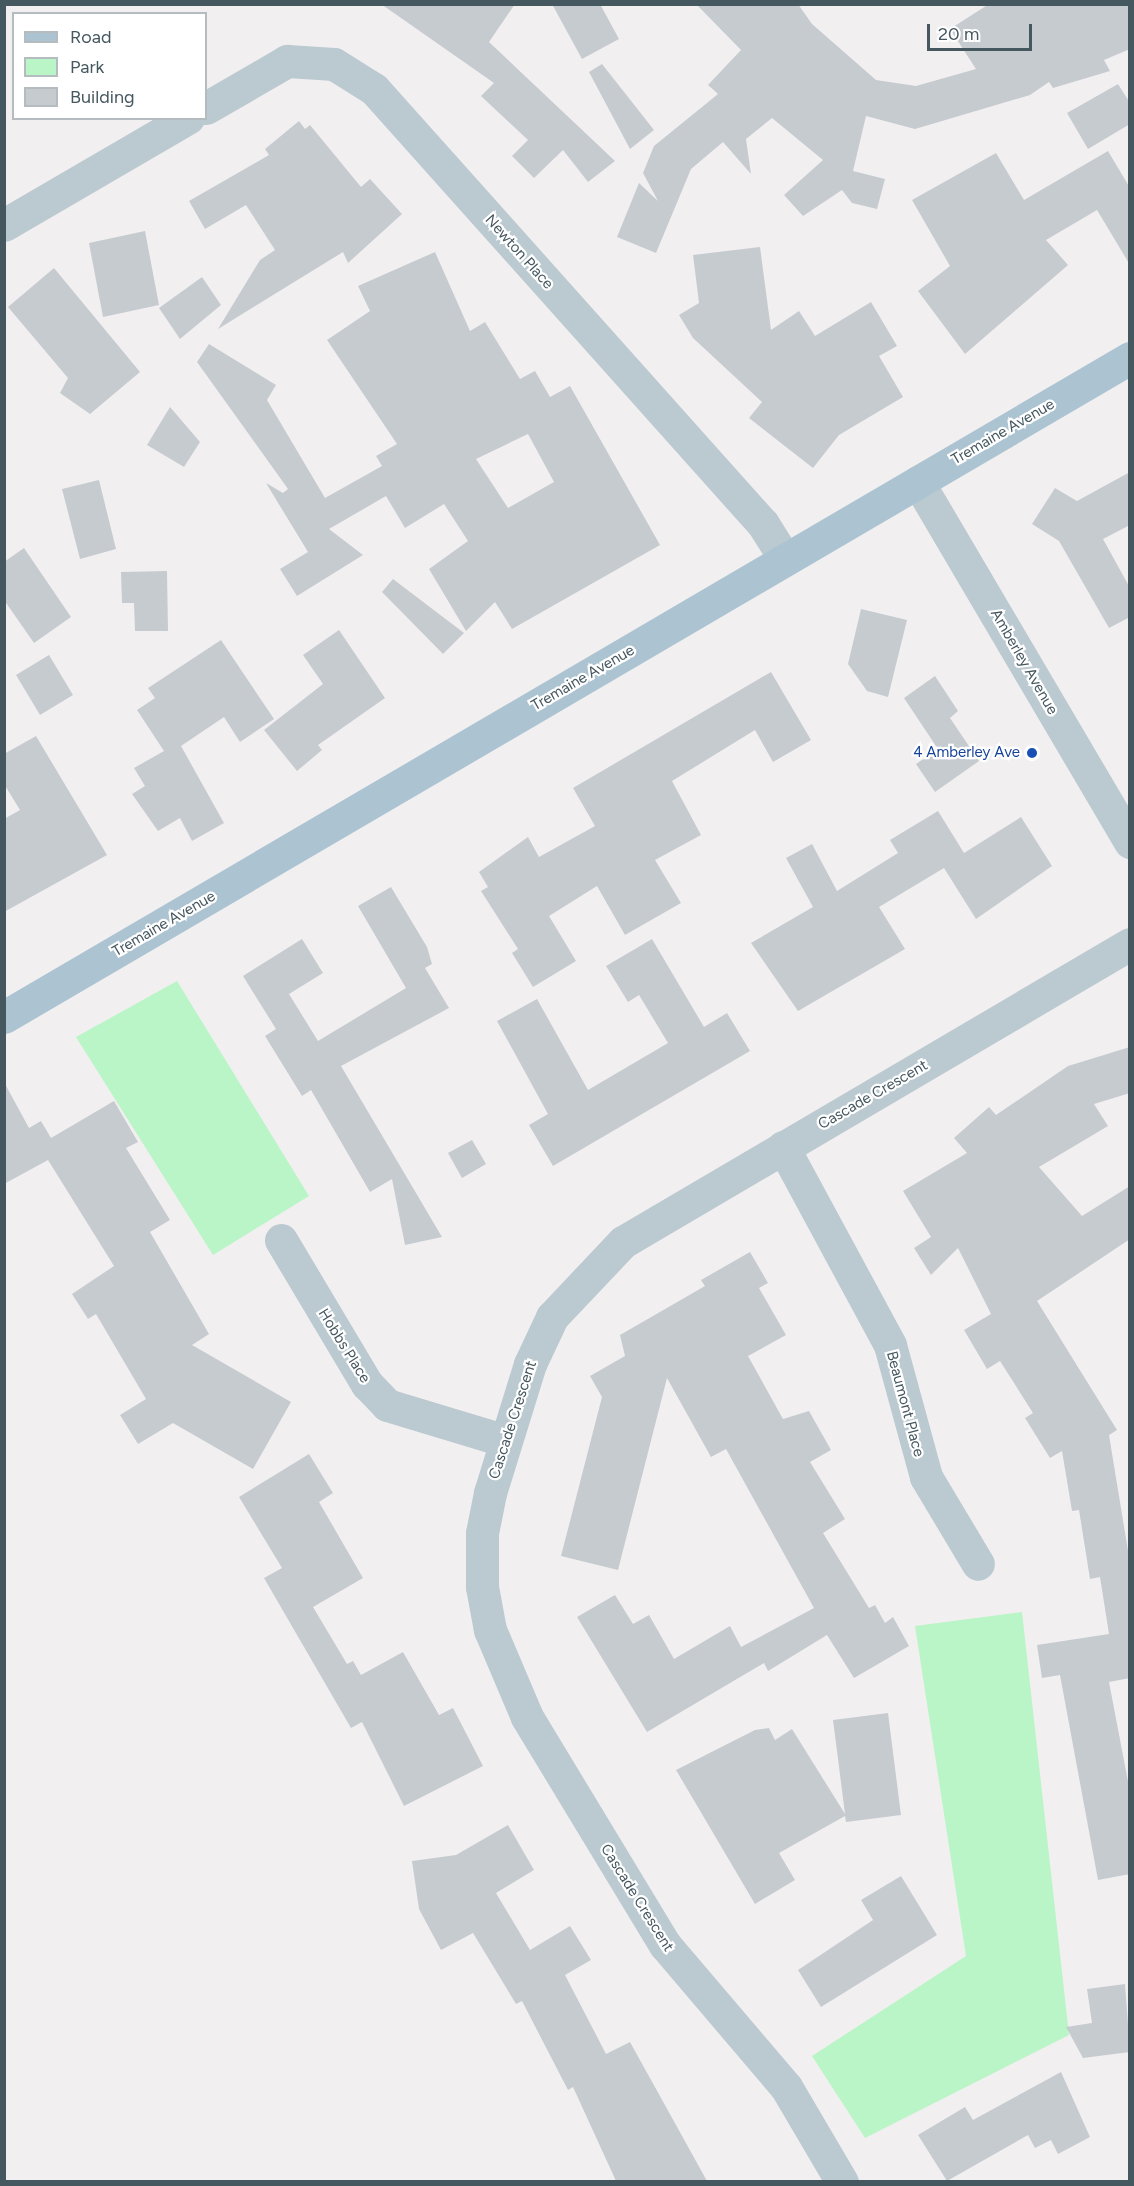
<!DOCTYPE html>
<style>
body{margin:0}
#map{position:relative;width:1134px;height:2186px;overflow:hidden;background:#f2eff0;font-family:Figtree,sans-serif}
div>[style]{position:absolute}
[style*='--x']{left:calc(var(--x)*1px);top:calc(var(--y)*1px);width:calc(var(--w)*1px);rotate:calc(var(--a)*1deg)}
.green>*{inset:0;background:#b9f5c7}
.building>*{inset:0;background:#c6cbd0}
.minor>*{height:33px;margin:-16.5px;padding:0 16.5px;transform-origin:16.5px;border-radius:16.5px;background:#bbcad0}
.major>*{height:33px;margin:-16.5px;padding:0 16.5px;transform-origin:16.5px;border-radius:16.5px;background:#acc4d2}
.dots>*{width:16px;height:16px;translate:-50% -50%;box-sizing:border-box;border:3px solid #fff;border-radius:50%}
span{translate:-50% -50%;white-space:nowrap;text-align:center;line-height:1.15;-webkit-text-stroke:4.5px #fff;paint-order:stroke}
.street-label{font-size:15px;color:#45575f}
.transit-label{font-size:15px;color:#164399}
.right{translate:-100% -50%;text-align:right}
.frame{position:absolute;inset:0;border:6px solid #45575f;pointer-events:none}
.legend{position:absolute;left:12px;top:12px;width:195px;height:108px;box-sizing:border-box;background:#fff;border:2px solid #b5bcbf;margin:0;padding:8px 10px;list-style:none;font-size:18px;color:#45575f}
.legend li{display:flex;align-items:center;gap:12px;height:30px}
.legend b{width:30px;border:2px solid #b5bcbf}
.scale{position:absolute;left:927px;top:24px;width:105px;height:27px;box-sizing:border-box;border:3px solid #45575f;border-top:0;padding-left:8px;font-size:18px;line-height:21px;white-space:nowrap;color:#45575f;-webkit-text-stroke:4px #fff;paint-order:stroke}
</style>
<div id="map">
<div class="green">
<div style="clip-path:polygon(177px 981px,309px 1196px,213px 1255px,76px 1037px)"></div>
<div style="clip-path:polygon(1022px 1612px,1069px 2035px,865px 2138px,812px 2056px,966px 1956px,915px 1626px)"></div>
</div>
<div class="building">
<div style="clip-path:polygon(381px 4px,515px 4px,489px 42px,615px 161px,588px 182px,563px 150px,534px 178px,512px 156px,528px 140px,481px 96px,494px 83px)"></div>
<div style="clip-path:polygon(552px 4px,600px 4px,619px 39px,582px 59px)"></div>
<div style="clip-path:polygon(696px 4px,798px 4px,812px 24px,876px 80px,916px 86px,976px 69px,950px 29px,989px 4px,1130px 4px,1130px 49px,1104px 60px,1110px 71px,1053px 88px,1049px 82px,1030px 95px,915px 129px,866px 116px,853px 171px,885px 179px,877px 209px,852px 203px,842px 190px,803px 216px,784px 195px,823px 160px,772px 118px,746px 139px,751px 174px,723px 142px,691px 169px,656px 253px,617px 237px,639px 183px,658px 201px,643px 173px,654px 146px,718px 94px,708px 85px,741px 50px)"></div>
<div style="clip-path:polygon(602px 64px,654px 130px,630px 149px,589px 72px)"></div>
<div style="clip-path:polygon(1118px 84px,1130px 103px,1130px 124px,1088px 149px,1067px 113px)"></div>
<div style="clip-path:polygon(299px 121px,305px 129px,310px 125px,361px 187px,370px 179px,402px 214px,348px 263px,343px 252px,218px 329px,260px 260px,275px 250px,246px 205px,205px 229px,189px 201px,269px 155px,265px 149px)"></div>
<div style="clip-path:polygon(1108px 151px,1130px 188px,1130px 265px,1097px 210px,1046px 240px,1068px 265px,965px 354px,918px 291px,950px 266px,912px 200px,996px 153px,1024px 200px)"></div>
<div style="clip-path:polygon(145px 231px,159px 305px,103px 317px,89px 243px)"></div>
<div style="clip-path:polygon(760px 247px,771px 330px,799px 311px,815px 336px,871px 302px,897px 346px,879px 356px,903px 397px,839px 435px,813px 468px,749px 418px,762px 402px,693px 338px,679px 315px,699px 303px,693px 255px)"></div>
<div style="clip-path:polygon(evenodd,435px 252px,470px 331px,485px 322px,520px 379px,535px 371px,550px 397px,570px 386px,660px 545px,512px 629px,495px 602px,466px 631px,429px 569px,468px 541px,444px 504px,405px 528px,386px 496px,329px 529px,363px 555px,297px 596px,280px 569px,308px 552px,266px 483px,283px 493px,288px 489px,197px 362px,209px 344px,276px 385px,267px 400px,325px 498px,382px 466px,376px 456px,397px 444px,327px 340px,370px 311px,358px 286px,435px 252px,528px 434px,554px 482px,508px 508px,476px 459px,528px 434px)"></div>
<div style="clip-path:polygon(54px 268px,140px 372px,90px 414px,60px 393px,68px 378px,8px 307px)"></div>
<div style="clip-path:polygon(202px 277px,221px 305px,180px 339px,159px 308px)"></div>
<div style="clip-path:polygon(170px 407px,200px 442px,184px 467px,147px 445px)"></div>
<div style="clip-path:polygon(1130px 472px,1130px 525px,1103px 539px,1130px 588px,1130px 617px,1109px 628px,1059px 541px,1032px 524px,1055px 488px,1077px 501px)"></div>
<div style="clip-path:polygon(99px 480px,116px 549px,80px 559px,62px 489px)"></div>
<div style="clip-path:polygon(24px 548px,71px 617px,34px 643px,4px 600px,4px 562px)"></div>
<div style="clip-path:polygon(167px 571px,168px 631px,135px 631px,134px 603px,122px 603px,121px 572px)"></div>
<div style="clip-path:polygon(393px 579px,464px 633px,443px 654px,382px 592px)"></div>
<div style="clip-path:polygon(861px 609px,907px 620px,888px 697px,867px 691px,848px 664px)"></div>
<div style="clip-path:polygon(339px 630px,385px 698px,318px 745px,322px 750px,297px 771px,264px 730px,323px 684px,303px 655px)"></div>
<div style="clip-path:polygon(221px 640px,274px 719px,240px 742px,224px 717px,181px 746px,224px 823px,192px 841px,180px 818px,158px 831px,132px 794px,145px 786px,134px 768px,164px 751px,137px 710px,155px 698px,148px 688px)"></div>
<div style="clip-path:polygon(49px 655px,73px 695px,40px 715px,16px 675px)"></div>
<div style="clip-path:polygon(771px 672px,811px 740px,773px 762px,755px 730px,672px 781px,701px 835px,655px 860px,681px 903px,625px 935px,597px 886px,549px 916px,576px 961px,533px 987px,512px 953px,518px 949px,481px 891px,488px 887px,479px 872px,528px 837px,539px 857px,595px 826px,573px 788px)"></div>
<div style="clip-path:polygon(935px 676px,958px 711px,950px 718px,979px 761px,935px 792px,916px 764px,938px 749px,904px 698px)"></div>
<div style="clip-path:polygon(36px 736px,107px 855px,4px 912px,4px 819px,20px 810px,4px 784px,4px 754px)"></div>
<div style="clip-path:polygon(938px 811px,964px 853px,1021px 817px,1052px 866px,976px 919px,944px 868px,879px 907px,905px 949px,798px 1011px,751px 943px,813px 907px,786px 858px,812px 844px,837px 891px,898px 853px,890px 840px)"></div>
<div style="clip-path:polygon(391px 887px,427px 947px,432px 964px,425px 968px,449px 1008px,341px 1066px,442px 1237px,405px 1245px,392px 1179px,370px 1192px,311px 1090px,302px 1096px,265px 1036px,276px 1029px,243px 976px,302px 939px,323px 973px,289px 994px,318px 1041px,406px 988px,358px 906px)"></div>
<div style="clip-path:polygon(652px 939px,704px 1027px,727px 1013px,750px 1051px,553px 1166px,529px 1125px,548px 1114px,497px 1021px,537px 999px,588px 1090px,668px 1043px,639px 995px,628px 1002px,606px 966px)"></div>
<div style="clip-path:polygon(1130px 1047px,1130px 1093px,1094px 1104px,1108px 1126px,1039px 1167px,1082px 1216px,1130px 1186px,1130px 1239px,1037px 1301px,1117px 1430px,1109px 1435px,1130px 1563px,1130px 1678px,1109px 1682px,1130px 1792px,1130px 1874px,1098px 1880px,1060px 1675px,1042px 1678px,1037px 1645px,1109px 1634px,1100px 1577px,1090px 1579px,1079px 1510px,1072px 1511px,1062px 1451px,1050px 1458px,1025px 1418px,1033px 1413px,1000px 1361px,987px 1369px,964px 1330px,991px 1314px,958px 1248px,931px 1275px,914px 1248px,931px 1237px,903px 1191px,967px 1153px,954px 1138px,989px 1107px,996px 1115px,1068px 1066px)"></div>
<div style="clip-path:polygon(4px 1082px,29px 1128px,41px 1121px,51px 1138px,114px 1101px,138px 1142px,126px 1148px,170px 1220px,150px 1232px,209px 1334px,192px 1345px,291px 1402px,253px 1469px,173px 1423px,138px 1444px,120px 1415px,146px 1399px,96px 1314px,88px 1319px,72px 1294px,114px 1266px,48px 1160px,4px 1184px)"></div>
<div style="clip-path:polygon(472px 1140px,486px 1164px,462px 1178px,448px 1153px)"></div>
<div style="clip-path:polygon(750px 1252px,768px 1283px,759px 1288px,786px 1335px,748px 1356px,783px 1419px,809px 1411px,831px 1450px,810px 1462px,845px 1519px,823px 1533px,869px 1608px,875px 1605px,885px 1623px,893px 1617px,909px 1646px,854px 1678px,827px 1635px,768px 1671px,764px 1663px,647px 1732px,577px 1617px,615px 1595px,633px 1624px,649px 1615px,674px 1659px,730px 1626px,741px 1647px,814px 1608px,726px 1449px,711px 1457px,667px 1378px,618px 1570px,561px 1556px,602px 1397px,590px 1376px,625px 1356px,620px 1335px,705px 1286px,701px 1280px)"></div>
<div style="clip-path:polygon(309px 1454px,333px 1493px,319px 1502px,363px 1578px,313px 1607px,347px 1664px,353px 1661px,361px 1675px,403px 1652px,439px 1715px,453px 1708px,483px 1766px,404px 1806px,362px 1722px,351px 1728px,264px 1578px,282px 1568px,239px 1497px)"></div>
<div style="clip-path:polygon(888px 1713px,901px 1815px,846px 1822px,845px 1816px,779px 1853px,795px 1880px,755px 1904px,676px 1770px,755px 1730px,769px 1728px,775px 1740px,792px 1729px,845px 1814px,833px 1720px)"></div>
<div style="clip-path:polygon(508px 1825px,534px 1870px,496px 1893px,530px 1950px,570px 1926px,591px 1960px,565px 1975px,606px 2054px,630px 2042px,707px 2181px,616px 2181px,573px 2087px,568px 2090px,522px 2001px,516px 2004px,473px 1933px,441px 1950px,419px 1909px,412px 1861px,456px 1855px)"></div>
<div style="clip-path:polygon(901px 1876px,937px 1935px,821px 2007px,798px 1970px,873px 1920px,861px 1900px)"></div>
<div style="clip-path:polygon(1125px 1984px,1130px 2052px,1083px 2058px,1066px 2027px,1092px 2023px,1087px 1989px)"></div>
<div style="clip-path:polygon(1061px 2072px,1090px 2137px,1058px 2154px,1051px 2140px,1035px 2148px,1028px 2135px,947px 2181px,918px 2135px,965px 2107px,973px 2120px)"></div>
</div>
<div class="minor">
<div style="--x:206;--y:108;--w:94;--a:-30.1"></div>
<div style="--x:287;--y:61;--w:47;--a:3.7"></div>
<div style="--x:334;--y:64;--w:47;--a:32"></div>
<div style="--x:374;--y:89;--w:584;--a:48.2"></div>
<div style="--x:763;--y:524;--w:41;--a:57.8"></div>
<div style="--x:4;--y:225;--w:213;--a:-30.2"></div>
<div style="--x:918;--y:482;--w:418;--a:59.5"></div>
<div style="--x:783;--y:1147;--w:225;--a:61.6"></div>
<div style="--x:890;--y:1345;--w:137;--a:74.7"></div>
<div style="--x:926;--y:1477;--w:101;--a:59.1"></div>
<div style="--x:281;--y:1240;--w:168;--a:59.2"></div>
<div style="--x:367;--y:1384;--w:29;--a:46"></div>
<div style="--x:387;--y:1405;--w:121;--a:16.8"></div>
<div style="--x:842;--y:2182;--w:110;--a:-120.5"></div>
<div style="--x:786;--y:2087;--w:187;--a:-130.4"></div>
<div style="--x:665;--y:1945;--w:267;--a:-121.2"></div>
<div style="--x:527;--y:1717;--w:95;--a:-113"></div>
<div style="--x:490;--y:1630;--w:44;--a:-100.5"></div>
<div style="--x:482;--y:1587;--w:54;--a:-90"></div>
<div style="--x:482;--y:1533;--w:41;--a:-78.7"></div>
<div style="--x:490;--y:1493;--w:135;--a:-72.8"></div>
<div style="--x:530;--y:1364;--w:52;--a:-64.9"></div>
<div style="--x:552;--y:1317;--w:103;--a:-46.6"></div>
<div style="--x:623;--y:1242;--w:588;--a:-30.45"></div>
</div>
<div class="major">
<div style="--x:4;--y:1017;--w:1305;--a:-30.34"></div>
</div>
<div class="dots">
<div style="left:1032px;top:753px;background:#1a4fb4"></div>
</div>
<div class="street-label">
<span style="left:519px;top:252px;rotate:48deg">Newton Place</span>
<span style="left:1003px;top:432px;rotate:-30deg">Tremaine Avenue</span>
<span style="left:1024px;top:662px;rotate:60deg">Amberley Avenue</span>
<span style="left:583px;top:678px;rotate:-30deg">Tremaine Avenue</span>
<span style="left:164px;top:924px;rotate:-30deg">Tremaine Avenue</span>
<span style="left:873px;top:1095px;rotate:-30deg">Cascade Crescent</span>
<span style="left:344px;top:1346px;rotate:58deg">Hobbs Place</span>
<span style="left:905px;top:1404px;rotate:75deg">Beaumont Place</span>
<span style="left:513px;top:1420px;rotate:-72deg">Cascade Crescent</span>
<span style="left:637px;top:1898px;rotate:58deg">Cascade Crescent</span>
</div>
<div class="transit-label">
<span class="right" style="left:1020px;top:753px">4 Amberley Ave</span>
</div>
<div class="frame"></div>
<ul class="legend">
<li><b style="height:8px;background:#acc4d2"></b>Road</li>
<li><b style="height:16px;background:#b9f5c7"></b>Park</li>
<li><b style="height:16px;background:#c6cbd0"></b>Building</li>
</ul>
<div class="scale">20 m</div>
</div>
